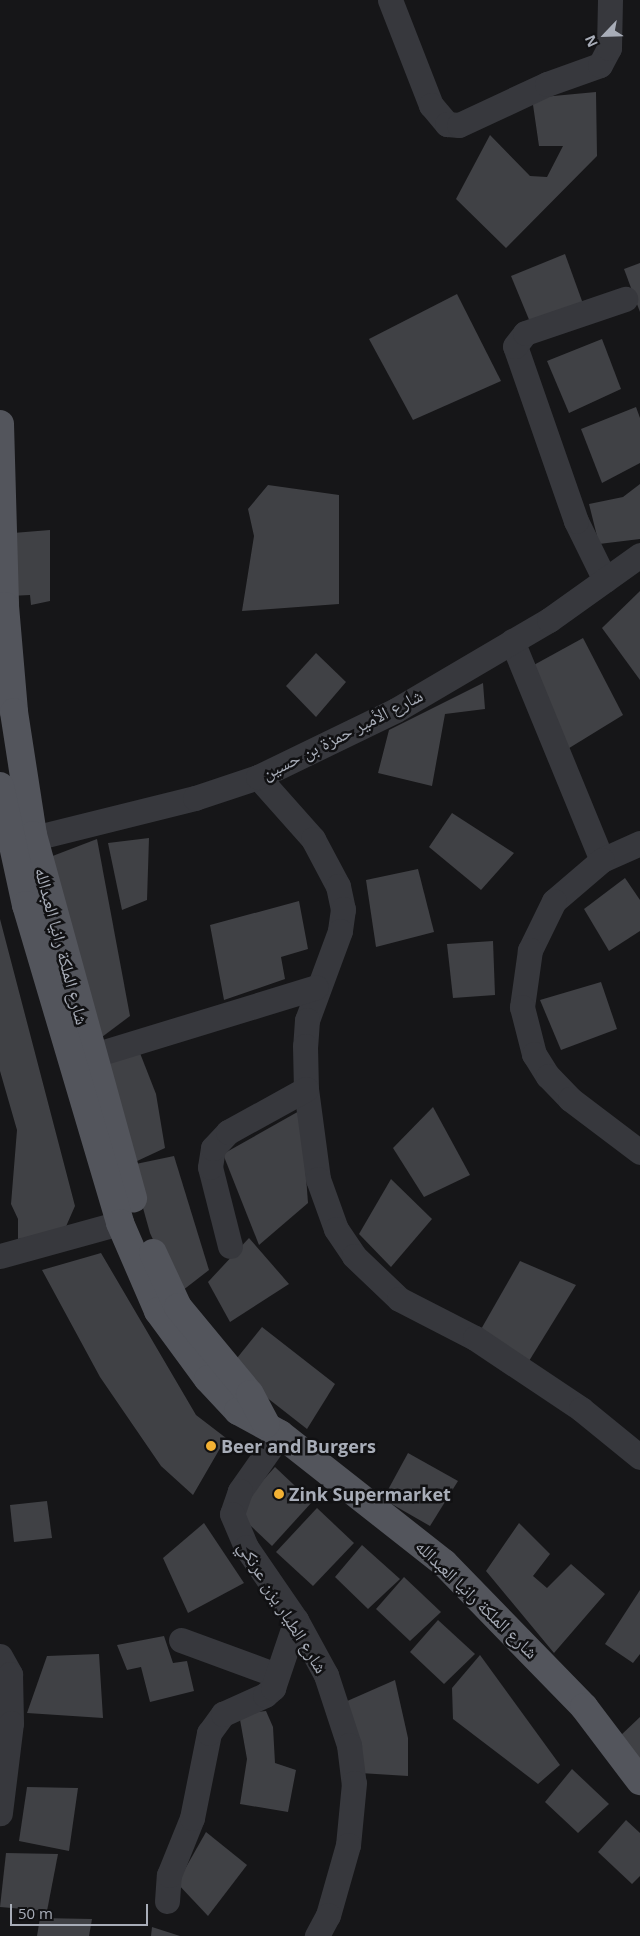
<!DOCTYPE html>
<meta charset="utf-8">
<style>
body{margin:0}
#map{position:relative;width:640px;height:1936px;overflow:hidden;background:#161618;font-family:"Open Sans","Noto Naskh Arabic",sans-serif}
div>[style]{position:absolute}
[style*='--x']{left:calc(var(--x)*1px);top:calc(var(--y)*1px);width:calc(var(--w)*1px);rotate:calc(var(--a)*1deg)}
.building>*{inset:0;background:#404145}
.minor>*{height:25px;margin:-12.5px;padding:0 12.5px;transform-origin:12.5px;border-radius:12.5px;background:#37383d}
.major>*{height:28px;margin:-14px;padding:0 14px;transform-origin:14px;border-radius:14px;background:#53555c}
.dots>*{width:14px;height:14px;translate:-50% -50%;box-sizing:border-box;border:2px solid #111113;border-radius:50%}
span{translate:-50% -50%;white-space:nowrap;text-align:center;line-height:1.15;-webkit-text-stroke:5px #111113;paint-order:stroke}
.street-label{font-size:18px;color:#a8adb8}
.poi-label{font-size:18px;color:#a8adb8;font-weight:700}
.left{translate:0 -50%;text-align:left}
.north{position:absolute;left:580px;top:10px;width:50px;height:50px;-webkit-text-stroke:4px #111113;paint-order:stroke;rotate:246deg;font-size:14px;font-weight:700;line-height:20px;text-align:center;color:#a8adb8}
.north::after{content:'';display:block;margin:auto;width:18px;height:22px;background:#a8adb8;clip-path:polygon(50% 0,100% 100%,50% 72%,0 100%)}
.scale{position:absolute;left:10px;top:1904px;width:138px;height:22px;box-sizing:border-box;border:2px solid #a8adb8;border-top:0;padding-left:6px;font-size:15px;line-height:18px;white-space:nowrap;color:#a8adb8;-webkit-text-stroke:4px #111113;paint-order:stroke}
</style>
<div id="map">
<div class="building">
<div style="clip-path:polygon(596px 92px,597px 156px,506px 248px,456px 199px,490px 135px,530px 176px,547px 177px,563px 146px,539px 146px,532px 98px)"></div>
<div style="clip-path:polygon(565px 254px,586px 312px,530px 322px,511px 276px)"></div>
<div style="clip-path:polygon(640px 263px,640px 312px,624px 269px)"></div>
<div style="clip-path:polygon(457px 294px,501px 381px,413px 420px,369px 339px)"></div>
<div style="clip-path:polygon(602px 339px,621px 389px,569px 413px,547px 361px)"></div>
<div style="clip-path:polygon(636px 407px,640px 418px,640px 463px,602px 483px,581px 429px)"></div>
<div style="clip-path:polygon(640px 484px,640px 539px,599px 544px,589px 504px,623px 497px)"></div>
<div style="clip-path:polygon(268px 485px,339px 495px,339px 604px,242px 611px,254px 536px,248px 509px)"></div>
<div style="clip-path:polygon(50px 530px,50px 601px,31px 605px,30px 595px,10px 596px,13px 533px)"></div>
<div style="clip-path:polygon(640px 591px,640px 680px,602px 628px)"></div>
<div style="clip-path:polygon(583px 638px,623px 715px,566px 750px,532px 666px)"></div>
<div style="clip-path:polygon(316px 653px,346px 682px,316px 717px,286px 686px)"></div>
<div style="clip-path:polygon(483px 683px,485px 709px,445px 714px,432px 786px,378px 773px,389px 730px)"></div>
<div style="clip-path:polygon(452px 813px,514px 853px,481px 890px,429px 847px)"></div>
<div style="clip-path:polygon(149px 838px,147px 900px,122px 910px,108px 843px)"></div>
<div style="clip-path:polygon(97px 839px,130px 1016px,98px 1040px,50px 857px)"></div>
<div style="clip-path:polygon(418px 869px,434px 932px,376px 947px,366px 880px)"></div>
<div style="clip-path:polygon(625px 878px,640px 900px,640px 931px,609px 951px,584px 909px)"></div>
<div style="clip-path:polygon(299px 901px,308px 949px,281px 957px,285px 979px,224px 1000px,210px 925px)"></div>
<div style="clip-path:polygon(0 919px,75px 1206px,64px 1231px,18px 1239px,18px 1219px,11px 1204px,17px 1130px,0 1071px)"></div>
<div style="clip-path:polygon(493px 941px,495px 995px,453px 998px,447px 944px)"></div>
<div style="clip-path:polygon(601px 982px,617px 1029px,561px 1050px,540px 1000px)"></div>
<div style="clip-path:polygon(138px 1048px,156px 1094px,165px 1148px,135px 1162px,103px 1057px)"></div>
<div style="clip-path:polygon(433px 1107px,470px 1175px,424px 1197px,393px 1148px)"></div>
<div style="clip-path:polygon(301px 1110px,308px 1203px,259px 1245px,223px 1154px)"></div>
<div style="clip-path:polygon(174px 1156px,209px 1270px,178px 1294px,150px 1233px,131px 1165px)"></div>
<div style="clip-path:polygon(391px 1179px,432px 1219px,391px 1267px,359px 1234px)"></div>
<div style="clip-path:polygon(249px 1238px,289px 1284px,230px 1322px,208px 1282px)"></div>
<div style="clip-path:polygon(101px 1253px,196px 1415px,226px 1438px,193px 1495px,161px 1466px,100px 1377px,42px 1270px)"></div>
<div style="clip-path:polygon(520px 1261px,576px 1285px,529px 1361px,480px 1331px)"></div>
<div style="clip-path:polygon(262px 1327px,335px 1384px,307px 1429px,229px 1368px)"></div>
<div style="clip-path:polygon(408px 1453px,458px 1481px,430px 1526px,383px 1499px)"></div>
<div style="clip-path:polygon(275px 1467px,312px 1502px,272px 1546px,235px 1511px)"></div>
<div style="clip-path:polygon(47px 1501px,52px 1538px,14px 1542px,10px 1505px)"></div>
<div style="clip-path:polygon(317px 1508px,354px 1543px,313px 1586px,276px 1552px)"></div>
<div style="clip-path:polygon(204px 1523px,244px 1583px,188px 1613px,163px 1558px)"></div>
<div style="clip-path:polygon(519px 1523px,550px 1554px,533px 1576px,547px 1588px,571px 1564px,605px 1594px,554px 1653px,486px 1571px)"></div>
<div style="clip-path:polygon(362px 1545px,400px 1579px,368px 1609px,335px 1577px)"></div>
<div style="clip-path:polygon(404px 1577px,441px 1612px,410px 1641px,376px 1609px)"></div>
<div style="clip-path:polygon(640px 1590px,640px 1654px,633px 1663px,605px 1644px)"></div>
<div style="clip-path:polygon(438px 1620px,475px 1654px,444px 1684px,410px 1652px)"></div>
<div style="clip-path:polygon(164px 1636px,173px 1663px,187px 1661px,194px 1691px,150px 1702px,141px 1667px,127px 1670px,117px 1645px)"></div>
<div style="clip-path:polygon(99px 1654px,103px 1718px,27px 1713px,47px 1656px)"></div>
<div style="clip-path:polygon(480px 1655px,560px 1765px,538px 1784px,453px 1719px,452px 1688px)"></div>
<div style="clip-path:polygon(395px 1680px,408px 1738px,408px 1776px,360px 1773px,345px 1702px)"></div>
<div style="clip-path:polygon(266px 1711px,273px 1727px,275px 1763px,296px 1770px,288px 1812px,240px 1804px,247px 1759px,239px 1714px)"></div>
<div style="clip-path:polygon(640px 1717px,640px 1759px,619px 1737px)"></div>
<div style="clip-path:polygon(572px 1769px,609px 1804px,578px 1833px,545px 1802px)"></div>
<div style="clip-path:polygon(27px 1787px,78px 1788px,69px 1851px,19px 1841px)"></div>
<div style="clip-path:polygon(626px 1820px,640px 1833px,640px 1876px,632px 1884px,598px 1852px)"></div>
<div style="clip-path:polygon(206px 1832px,247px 1865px,208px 1916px,177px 1883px)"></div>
<div style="clip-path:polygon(6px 1853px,58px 1854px,47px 1911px,0 1907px)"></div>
<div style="clip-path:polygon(40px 1918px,92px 1919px,89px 1936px,37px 1936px)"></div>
<div style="clip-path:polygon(152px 1927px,180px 1936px,151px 1936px)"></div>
</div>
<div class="minor">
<div style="--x:390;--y:0;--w:113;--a:68.7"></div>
<div style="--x:431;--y:105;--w:25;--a:50"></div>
<div style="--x:447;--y:124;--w:12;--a:5"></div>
<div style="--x:459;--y:125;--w:97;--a:-25"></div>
<div style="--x:547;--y:84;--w:56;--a:-19.7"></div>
<div style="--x:600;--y:65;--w:19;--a:-62"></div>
<div style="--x:609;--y:48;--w:48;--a:-88.8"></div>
<div style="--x:605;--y:580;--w:66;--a:-116.2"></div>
<div style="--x:576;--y:521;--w:185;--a:-109.2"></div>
<div style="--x:515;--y:346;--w:16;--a:-52"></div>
<div style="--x:525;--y:333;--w:106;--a:-18.8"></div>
<div style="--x:512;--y:641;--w:237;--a:67.7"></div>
<div style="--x:258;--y:777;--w:83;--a:48.4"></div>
<div style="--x:313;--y:839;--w:53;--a:62"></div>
<div style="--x:338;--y:886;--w:24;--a:78"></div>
<div style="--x:343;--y:909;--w:22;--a:98"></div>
<div style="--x:340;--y:931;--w:95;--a:110.3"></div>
<div style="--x:307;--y:1020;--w:26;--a:94"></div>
<div style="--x:305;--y:1046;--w:43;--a:88.7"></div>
<div style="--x:306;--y:1089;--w:91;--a:82.4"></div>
<div style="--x:318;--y:1179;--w:53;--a:70.2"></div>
<div style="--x:336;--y:1229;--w:32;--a:56"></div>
<div style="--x:354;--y:1256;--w:62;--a:43.7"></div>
<div style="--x:399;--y:1299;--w:85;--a:27.2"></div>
<div style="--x:475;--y:1338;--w:128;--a:33.8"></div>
<div style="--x:581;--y:1409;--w:76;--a:39.1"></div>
<div style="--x:14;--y:843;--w:187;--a:-14"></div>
<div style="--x:195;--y:798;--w:66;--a:-18.4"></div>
<div style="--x:258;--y:777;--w:153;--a:-25.9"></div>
<div style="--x:396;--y:710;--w:178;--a:-30.5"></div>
<div style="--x:549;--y:620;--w:112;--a:-35.5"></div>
<div style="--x:640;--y:843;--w:42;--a:155.9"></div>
<div style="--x:602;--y:860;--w:63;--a:139.5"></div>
<div style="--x:554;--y:901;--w:55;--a:116.1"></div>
<div style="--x:530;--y:950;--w:58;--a:98"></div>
<div style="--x:522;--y:1007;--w:49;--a:75.7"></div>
<div style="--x:534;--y:1054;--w:26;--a:58"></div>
<div style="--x:548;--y:1076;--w:32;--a:46"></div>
<div style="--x:570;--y:1099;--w:88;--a:37.1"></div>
<div style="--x:91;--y:1056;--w:235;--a:-17"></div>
<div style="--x:230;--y:1246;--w:81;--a:-104.2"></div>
<div style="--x:210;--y:1167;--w:19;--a:-81"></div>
<div style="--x:213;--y:1148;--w:22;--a:-47"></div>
<div style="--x:228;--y:1132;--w:89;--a:-28.9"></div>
<div style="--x:0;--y:1256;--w:124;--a:-15.4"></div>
<div style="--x:280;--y:1434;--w:70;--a:125.1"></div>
<div style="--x:240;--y:1491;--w:24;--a:109"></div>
<div style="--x:232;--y:1514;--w:36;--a:67"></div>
<div style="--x:246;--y:1547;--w:88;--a:55.6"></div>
<div style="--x:296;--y:1620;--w:63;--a:61.4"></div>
<div style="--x:326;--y:1675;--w:74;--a:71.8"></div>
<div style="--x:349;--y:1745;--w:38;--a:83"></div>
<div style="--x:354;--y:1783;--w:62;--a:95.5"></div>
<div style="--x:348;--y:1845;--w:73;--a:105.9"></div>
<div style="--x:328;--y:1915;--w:24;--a:118"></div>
<div style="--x:181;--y:1640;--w:101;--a:20.2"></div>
<div style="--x:0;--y:1656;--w:21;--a:61"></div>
<div style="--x:10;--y:1674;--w:49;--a:88.8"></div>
<div style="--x:11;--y:1723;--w:91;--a:97"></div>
<div style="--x:167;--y:1901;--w:26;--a:-86"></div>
<div style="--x:169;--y:1875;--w:61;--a:-68"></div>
<div style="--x:192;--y:1818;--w:87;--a:-78.7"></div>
<div style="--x:209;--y:1733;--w:24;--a:-54"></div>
<div style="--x:223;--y:1714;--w:46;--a:-24.3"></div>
<div style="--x:265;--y:1695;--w:11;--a:-41"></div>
<div style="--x:273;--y:1688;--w:72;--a:-71.3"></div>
</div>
<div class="major">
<div style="--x:0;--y:424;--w:182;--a:88.4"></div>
<div style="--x:5;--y:606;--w:106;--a:85.1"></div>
<div style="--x:14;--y:712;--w:124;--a:81.2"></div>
<div style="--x:33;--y:835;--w:377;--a:74.6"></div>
<div style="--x:0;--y:786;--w:122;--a:77.7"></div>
<div style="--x:26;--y:905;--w:332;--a:73.5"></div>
<div style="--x:120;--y:1223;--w:96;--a:66.6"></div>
<div style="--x:158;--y:1311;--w:84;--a:53.7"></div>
<div style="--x:208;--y:1379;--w:44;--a:46.8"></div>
<div style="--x:238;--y:1411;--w:48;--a:28.7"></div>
<div style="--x:280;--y:1434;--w:209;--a:38.2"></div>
<div style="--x:444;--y:1563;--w:201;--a:45.8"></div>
<div style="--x:584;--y:1707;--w:93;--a:52.9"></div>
<div style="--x:153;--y:1253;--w:60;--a:65.2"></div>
<div style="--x:178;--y:1307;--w:113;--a:50.4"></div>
<div style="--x:250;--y:1394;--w:34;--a:62"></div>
</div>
<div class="dots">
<div style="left:211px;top:1446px;background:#f2b134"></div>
<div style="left:279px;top:1494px;background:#f2b134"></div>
</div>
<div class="street-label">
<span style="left:342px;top:734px;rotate:-27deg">شارع الأمير حمزة بن حسين</span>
<span style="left:62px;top:946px;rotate:75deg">شارع الملكة رانيا العبدالله</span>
<span style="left:477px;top:1599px;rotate:44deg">شارع الملكة رانيا العبدالله</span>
<span style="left:283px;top:1607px;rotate:58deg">شارع الطيار يزن عرنكي</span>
</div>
<div class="poi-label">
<span class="left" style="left:221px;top:1446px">Beer and Burgers</span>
<span class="left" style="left:289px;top:1494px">Zink Supermarket</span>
</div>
<div class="north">N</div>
<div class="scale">50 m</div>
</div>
